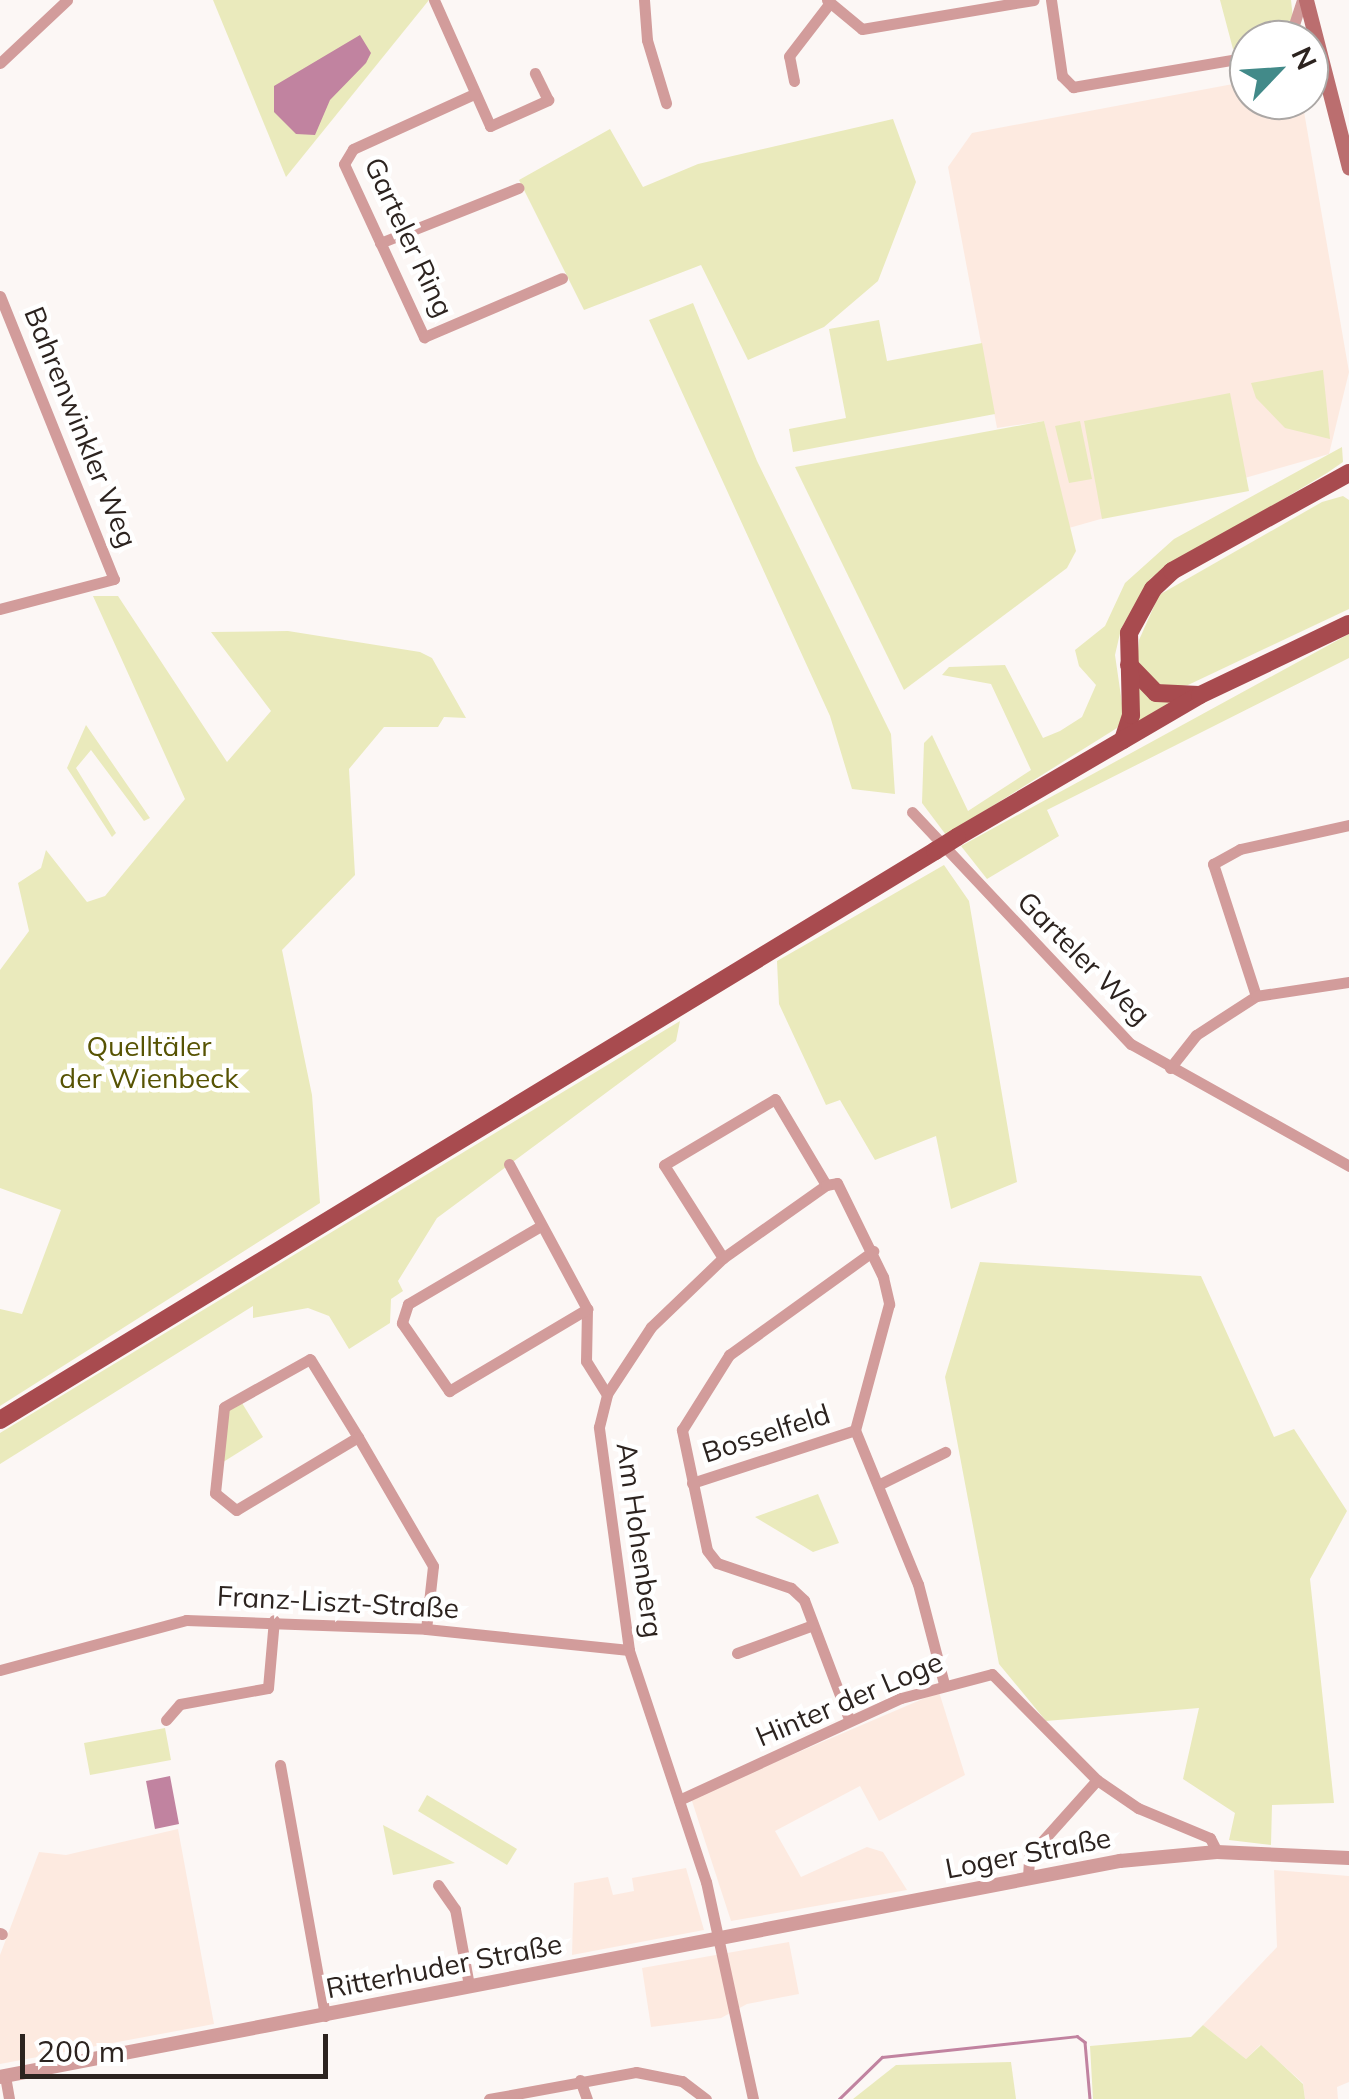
<!DOCTYPE html>
<meta charset="utf-8">
<style>
body{margin:0}
#map{position:relative;width:1349px;height:2099px;overflow:hidden;background:#fcf7f5;font-family:Mulish,sans-serif}
div>[style]{position:absolute}
[style*='--x']{left:calc(var(--x)*1px);top:calc(var(--y)*1px);width:calc(var(--w)*1px);rotate:calc(var(--a)*1deg)}
.built>*{inset:0;background:#fdeae0}
.green>*{inset:0;background:#eaeabc}
.water>*{inset:0;background:#c183a0}
.stream>*{height:2.5px;margin:-1.25px;padding:0 1.25px;transform-origin:1.25px;border-radius:1.25px;background:#c183a0}
.minor>*{height:11px;margin:-5.5px;padding:0 5.5px;transform-origin:5.5px;border-radius:5.5px;background:#d29c9b}
.tertiary>*{height:14px;margin:-7px;padding:0 7px;transform-origin:7px;border-radius:7px;background:#d29c9b}
.secondary>*{height:15px;margin:-7.5px;padding:0 7.5px;transform-origin:7.5px;border-radius:7.5px;background:#bb6e6f}
.primary>*{height:18px;margin:-9px;padding:0 9px;transform-origin:9px;border-radius:9px;background:#a84b4f}
.primary-bridge>*{height:18px;margin:-9px;padding:0 9px;transform-origin:9px;border-radius:9px;background:#a84b4f}
span{translate:-50% -50%;white-space:nowrap;text-align:center;line-height:1.15;-webkit-text-stroke:9px #fff;paint-order:stroke}
.street-label{font-size:28px;color:#2c231f}
.park-label{font-size:28px;color:#575303}
.north{position:absolute;left:1229px;top:20px;width:100px;height:100px;box-sizing:border-box;background:#fff;border:2px solid #aba7a5;border-radius:50%;rotate:65deg;font-size:28px;font-weight:700;line-height:40px;text-align:center;color:#2c231f}
.north::after{content:'';display:block;margin:auto;width:35px;height:45px;background:#428a89;clip-path:polygon(50% 0,100% 100%,50% 72%,0 100%)}
.scale{position:absolute;left:20px;top:2034px;width:308px;height:45px;box-sizing:border-box;border:5px solid #2c231f;border-top:0;padding-left:12px;font-size:30px;line-height:35px;white-space:nowrap;color:#2c231f;-webkit-text-stroke:8px #fff;paint-order:stroke}
</style>
<div id="map">
<div class="built">
<div style="clip-path:polygon(1249px 81px,1249px 100px,1302px 100px,1349px 372px,1329px 454px,1069px 528px,1044px 421px,997px 428px,948px 167px,972px 133px)"></div>
<div style="clip-path:polygon(939px 1692px,965px 1775px,879px 1821px,860px 1786px,775px 1831px,801px 1877px,867px 1847px,883px 1852px,907px 1890px,731px 1921px,691px 1798px)"></div>
<div style="clip-path:polygon(178px 1829px,214px 2024px,0 2064px,0 1955px,39px 1852px,66px 1855px)"></div>
<div style="clip-path:polygon(686px 1868px,704px 1930px,572px 1955px,574px 1883px,608px 1877px,613px 1895px,634px 1891px,632px 1878px)"></div>
<div style="clip-path:polygon(1274px 1870px,1349px 1876px,1349px 2082px,1337px 2087px,1338px 2099px,1305px 2099px,1303px 2083px,1260px 2045px,1246px 2059px,1203px 2025px,1277px 1947px)"></div>
<div style="clip-path:polygon(789px 1942px,799px 1994px,747px 2004px,721px 2018px,651px 2027px,642px 1968px)"></div>
</div>
<div class="green">
<div style="clip-path:polygon(213px 0,429px 0,286px 177px)"></div>
<div style="clip-path:polygon(1220px 0,1291px 0,1293px 18px,1274px 40px,1249px 40px,1249px 46px,1233px 49px)"></div>
<div style="clip-path:polygon(893px 119px,916px 182px,878px 281px,824px 327px,748px 360px,701px 265px,584px 310px,519px 180px,610px 129px,643px 187px,698px 164px)"></div>
<div style="clip-path:polygon(693px 303px,757px 461px,891px 734px,895px 794px,852px 789px,830px 716px,649px 320px)"></div>
<div style="clip-path:polygon(879px 320px,887px 361px,982px 343px,995px 414px,793px 452px,789px 429px,846px 418px,829px 329px)"></div>
<div style="clip-path:polygon(1323px 370px,1330px 439px,1285px 428px,1256px 398px,1251px 383px)"></div>
<div style="clip-path:polygon(1230px 393px,1249px 491px,1102px 519px,1084px 421px)"></div>
<div style="clip-path:polygon(1044px 421px,1076px 551px,1067px 568px,904px 690px,795px 467px)"></div>
<div style="clip-path:polygon(1080px 421px,1092px 479px,1069px 483px,1055px 426px)"></div>
<div style="clip-path:polygon(1342px 447px,1343px 462px,1327px 473px,1151px 578px,1121px 629px,1115px 655px,1124px 717px,1117px 728px,946px 835px,922px 803px,924px 743px,932px 735px,968px 811px,1031px 770px,991px 684px,942px 675px,949px 667px,1005px 665px,1043px 738px,1060px 731px,1082px 717px,1096px 685px,1079px 666px,1075px 650px,1105px 626px,1125px 583px,1174px 539px)"></div>
<div style="clip-path:polygon(1343px 496px,1349px 500px,1349px 609px,1188px 685px,1169px 688px,1149px 679px,1137px 662px,1139px 640px,1159px 595px,1322px 502px)"></div>
<div style="clip-path:polygon(93px 596px,118px 596px,227px 762px,271px 711px,211px 632px,288px 631px,420px 652px,432px 658px,466px 718px,444px 717px,438px 727px,384px 727px,349px 769px,355px 875px,282px 950px,312px 1095px,320px 1203px,0 1406px,0 1309px,22px 1314px,61px 1210px,0 1188px,0 970px,29px 931px,18px 883px,41px 868px,46px 850px,87px 902px,105px 896px,185px 799px)"></div>
<div style="clip-path:polygon(1349px 634px,1349px 658px,1047px 810px,1059px 836px,987px 879px,961px 846px)"></div>
<div style="clip-path:polygon(1133px 679px,1170px 702px,1135px 724px)"></div>
<div style="clip-path:polygon(86px 725px,150px 818px,144px 821px,91px 750px,76px 768px,116px 833px,112px 837px,67px 768px)"></div>
<div style="clip-path:polygon(944px 865px,969px 901px,1017px 1182px,951px 1209px,936px 1136px,875px 1160px,840px 1100px,826px 1105px,779px 1004px,777px 961px)"></div>
<div style="clip-path:polygon(680px 1021px,676px 1041px,437px 1218px,398px 1281px,403px 1291px,391px 1299px,390px 1323px,349px 1349px,329px 1316px,308px 1308px,253px 1318px,253px 1306px,0 1464px,0 1433px)"></div>
<div style="clip-path:polygon(980px 1262px,1201px 1276px,1274px 1437px,1294px 1429px,1347px 1511px,1310px 1579px,1334px 1803px,1272px 1805px,1271px 1845px,1229px 1840px,1235px 1813px,1183px 1779px,1199px 1708px,1046px 1721px,999px 1664px,945px 1377px)"></div>
<div style="clip-path:polygon(242px 1403px,263px 1437px,220px 1464px,229px 1410px)"></div>
<div style="clip-path:polygon(818px 1494px,839px 1543px,813px 1552px,755px 1517px)"></div>
<div style="clip-path:polygon(165px 1728px,171px 1760px,90px 1775px,84px 1743px)"></div>
<div style="clip-path:polygon(427px 1795px,517px 1849px,507px 1865px,418px 1811px)"></div>
<div style="clip-path:polygon(383px 1825px,455px 1863px,393px 1875px)"></div>
<div style="clip-path:polygon(1203px 2025px,1246px 2059px,1261px 2045px,1303px 2084px,1305px 2099px,1093px 2099px,1090px 2046px,1191px 2037px)"></div>
<div style="clip-path:polygon(1011px 2062px,1016px 2099px,853px 2099px,896px 2065px)"></div>
</div>
<div class="water">
<div style="clip-path:polygon(360px 35px,371px 53px,366px 63px,330px 100px,315px 135px,296px 134px,274px 112px,274px 86px)"></div>
<div style="clip-path:polygon(170px 1776px,179px 1824px,155px 1829px,146px 1781px)"></div>
</div>
<div class="stream">
<div style="--x:839;--y:2099;--w:60;--a:-44.3"></div>
<div style="--x:882;--y:2057;--w:196;--a:-6.1"></div>
<div style="--x:1077;--y:2036;--w:10;--a:37"></div>
<div style="--x:1085;--y:2042;--w:57;--a:85"></div>
</div>
<div class="minor">
<div style="--x:434;--y:0;--w:138;--a:66"></div>
<div style="--x:490;--y:126;--w:64;--a:-24.1"></div>
<div style="--x:548;--y:100;--w:30;--a:-116"></div>
<div style="--x:644;--y:0;--w:40;--a:85.7"></div>
<div style="--x:647;--y:40;--w:66;--a:73.2"></div>
<div style="--x:827;--y:0;--w:45;--a:39.6"></div>
<div style="--x:862;--y:29;--w:174;--a:-9.6"></div>
<div style="--x:1051;--y:0;--w:77;--a:81.8"></div>
<div style="--x:1062;--y:76;--w:16;--a:45"></div>
<div style="--x:1073;--y:87;--w:179;--a:-9.7"></div>
<div style="--x:1289;--y:40;--w:42;--a:-72"></div>
<div style="--x:0;--y:63;--w:92;--a:-43.2"></div>
<div style="--x:794;--y:81;--w:25;--a:-101"></div>
<div style="--x:789;--y:56;--w:66;--a:-52.4"></div>
<div style="--x:474;--y:94;--w:133;--a:155.6"></div>
<div style="--x:353;--y:149;--w:17;--a:121"></div>
<div style="--x:344;--y:164;--w:191;--a:65.2"></div>
<div style="--x:424;--y:337;--w:150;--a:-23.1"></div>
<div style="--x:380;--y:243;--w:149;--a:-21.7"></div>
<div style="--x:0;--y:296;--w:305;--a:68.1"></div>
<div style="--x:114;--y:579;--w:118;--a:165.3"></div>
<div style="--x:912;--y:812;--w:319;--a:46.7"></div>
<div style="--x:1131;--y:1044;--w:250;--a:29.2"></div>
<div style="--x:1256;--y:996;--w:139;--a:-108"></div>
<div style="--x:1213;--y:864;--w:31;--a:-29"></div>
<div style="--x:1240;--y:849;--w:112;--a:-12.4"></div>
<div style="--x:1170;--y:1068;--w:42;--a:-51.8"></div>
<div style="--x:1196;--y:1035;--w:72;--a:-33"></div>
<div style="--x:1256;--y:996;--w:94;--a:-8.6"></div>
<div style="--x:509;--y:1164;--w:165;--a:61.7"></div>
<div style="--x:587;--y:1309;--w:52;--a:91.1"></div>
<div style="--x:586;--y:1361;--w:39;--a:58"></div>
<div style="--x:539;--y:1227;--w:152;--a:149.6"></div>
<div style="--x:408;--y:1304;--w:20;--a:108"></div>
<div style="--x:402;--y:1323;--w:83;--a:55.3"></div>
<div style="--x:449;--y:1391;--w:161;--a:-30.7"></div>
<div style="--x:723;--y:1258;--w:110;--a:-122.4"></div>
<div style="--x:664;--y:1165;--w:129;--a:-30.7"></div>
<div style="--x:775;--y:1099;--w:100;--a:59.3"></div>
<div style="--x:358;--y:1437;--w:142;--a:149.1"></div>
<div style="--x:236;--y:1510;--w:27;--a:-141"></div>
<div style="--x:215;--y:1493;--w:86;--a:-84"></div>
<div style="--x:224;--y:1407;--w:98;--a:-29.2"></div>
<div style="--x:310;--y:1359;--w:92;--a:58.4"></div>
<div style="--x:358;--y:1437;--w:149;--a:59.8"></div>
<div style="--x:433;--y:1566;--w:63;--a:96.3"></div>
<div style="--x:692;--y:1483;--w:171;--a:-18"></div>
<div style="--x:878;--y:1485;--w:75;--a:-26.2"></div>
<div style="--x:737;--y:1653;--w:81;--a:-20.2"></div>
<div style="--x:0;--y:1670;--w:193;--a:-15"></div>
<div style="--x:186;--y:1620;--w:240;--a:2.1"></div>
<div style="--x:426;--y:1629;--w:204;--a:5.9"></div>
<div style="--x:849;--y:1719;--w:127;--a:-110.7"></div>
<div style="--x:804;--y:1600;--w:18;--a:-137"></div>
<div style="--x:791;--y:1588;--w:78;--a:-161.3"></div>
<div style="--x:717;--y:1563;--w:16;--a:-128"></div>
<div style="--x:707;--y:1550;--w:123;--a:-101.8"></div>
<div style="--x:682;--y:1430;--w:89;--a:-57.9"></div>
<div style="--x:729;--y:1355;--w:178;--a:-35.8"></div>
<div style="--x:166;--y:1720;--w:21;--a:-49"></div>
<div style="--x:180;--y:1704;--w:89;--a:-10.3"></div>
<div style="--x:268;--y:1688;--w:68;--a:-85"></div>
<div style="--x:280;--y:1765;--w:255;--a:79.8"></div>
<div style="--x:679;--y:1800;--w:244;--a:-24.7"></div>
<div style="--x:901;--y:1698;--w:94;--a:-14.8"></div>
<div style="--x:992;--y:1674;--w:149;--a:45.3"></div>
<div style="--x:1097;--y:1780;--w:50;--a:34.3"></div>
<div style="--x:1138;--y:1808;--w:78;--a:22.6"></div>
<div style="--x:1210;--y:1838;--w:16;--a:63"></div>
<div style="--x:1028;--y:1878;--w:22;--a:-87"></div>
<div style="--x:1029;--y:1856;--w:102;--a:-48.2"></div>
<div style="--x:438;--y:1885;--w:29;--a:55"></div>
<div style="--x:455;--y:1909;--w:77;--a:79.6"></div>
<div style="--x:0;--y:1933;--w:2;--a:27"></div>
<div style="--x:5;--y:2076;--w:23;--a:80"></div>
<div style="--x:580;--y:2080;--w:20;--a:70"></div>
<div style="--x:489;--y:2099;--w:149;--a:-10.4"></div>
<div style="--x:636;--y:2072;--w:47;--a:11.1"></div>
<div style="--x:682;--y:2081;--w:30;--a:37"></div>
<div style="--x:753;--y:2099;--w:222;--a:-102.2"></div>
<div style="--x:706;--y:1882;--w:244;--a:-108.4"></div>
<div style="--x:629;--y:1650;--w:225;--a:-97.7"></div>
<div style="--x:599;--y:1427;--w:34;--a:-76"></div>
<div style="--x:607;--y:1394;--w:80;--a:-56.7"></div>
<div style="--x:651;--y:1327;--w:100;--a:-43.8"></div>
<div style="--x:723;--y:1258;--w:126;--a:-35.3"></div>
<div style="--x:826;--y:1185;--w:11;--a:-10"></div>
<div style="--x:837;--y:1183;--w:105;--a:63.9"></div>
<div style="--x:883;--y:1277;--w:28;--a:77"></div>
<div style="--x:889;--y:1304;--w:131;--a:105.1"></div>
<div style="--x:855;--y:1430;--w:166;--a:67.8"></div>
<div style="--x:918;--y:1584;--w:103;--a:75.4"></div>
</div>
<div class="tertiary">
<div style="--x:0;--y:2077;--w:1141;--a:-10.92"></div>
<div style="--x:1120;--y:1861;--w:97;--a:-5.3"></div>
<div style="--x:1217;--y:1852;--w:132;--a:2.6"></div>
</div>
<div class="secondary">
<div style="--x:1306;--y:0;--w:173;--a:75.6"></div>
</div>
<div class="primary">
<div style="--x:1129;--y:665;--w:39;--a:46"></div>
<div style="--x:1156;--y:693;--w:43;--a:2.7"></div>
<div style="--x:1123;--y:740;--w:26;--a:-72"></div>
<div style="--x:1131;--y:715;--w:82;--a:-91.4"></div>
<div style="--x:1129;--y:633;--w:50;--a:-61.4"></div>
<div style="--x:1153;--y:589;--w:26;--a:-43"></div>
<div style="--x:1172;--y:571;--w:202;--a:-29"></div>
<div style="--x:957;--y:837;--w:281;--a:-30.3"></div>
<div style="--x:1200;--y:695;--w:165;--a:-25.5"></div>
<div style="--x:0;--y:1420;--w:1095;--a:-31.32"></div>
</div>
<div class="primary-bridge">
<div style="--x:935;--y:851;--w:26;--a:-32"></div>
</div>
<div class="street-label">
<span style="left:409px;top:237px;rotate:65deg">Garteler Ring</span>
<span style="left:81px;top:427px;rotate:68deg">Bahrenwinkler Weg</span>
<span style="left:1084px;top:958px;rotate:45deg">Garteler Weg</span>
<span style="left:766px;top:1433px;rotate:-18deg">Bosselfeld</span>
<span style="left:640px;top:1540px;rotate:82deg">Am Hohenberg</span>
<span style="left:338px;top:1602px;rotate:3deg">Franz-Liszt-Straße</span>
<span style="left:849px;top:1699px;rotate:-23deg">Hinter der Loge</span>
<span style="left:1028px;top:1853px;rotate:-11deg">Loger Straße</span>
<span style="left:444px;top:1966px;rotate:-11deg">Ritterhuder Straße</span>
</div>
<div class="park-label">
<span style="left:149px;top:1062px">Quelltäler<br>der Wienbeck</span>
</div>
<div class="north">N</div>
<div class="scale">200 m</div>
</div>
